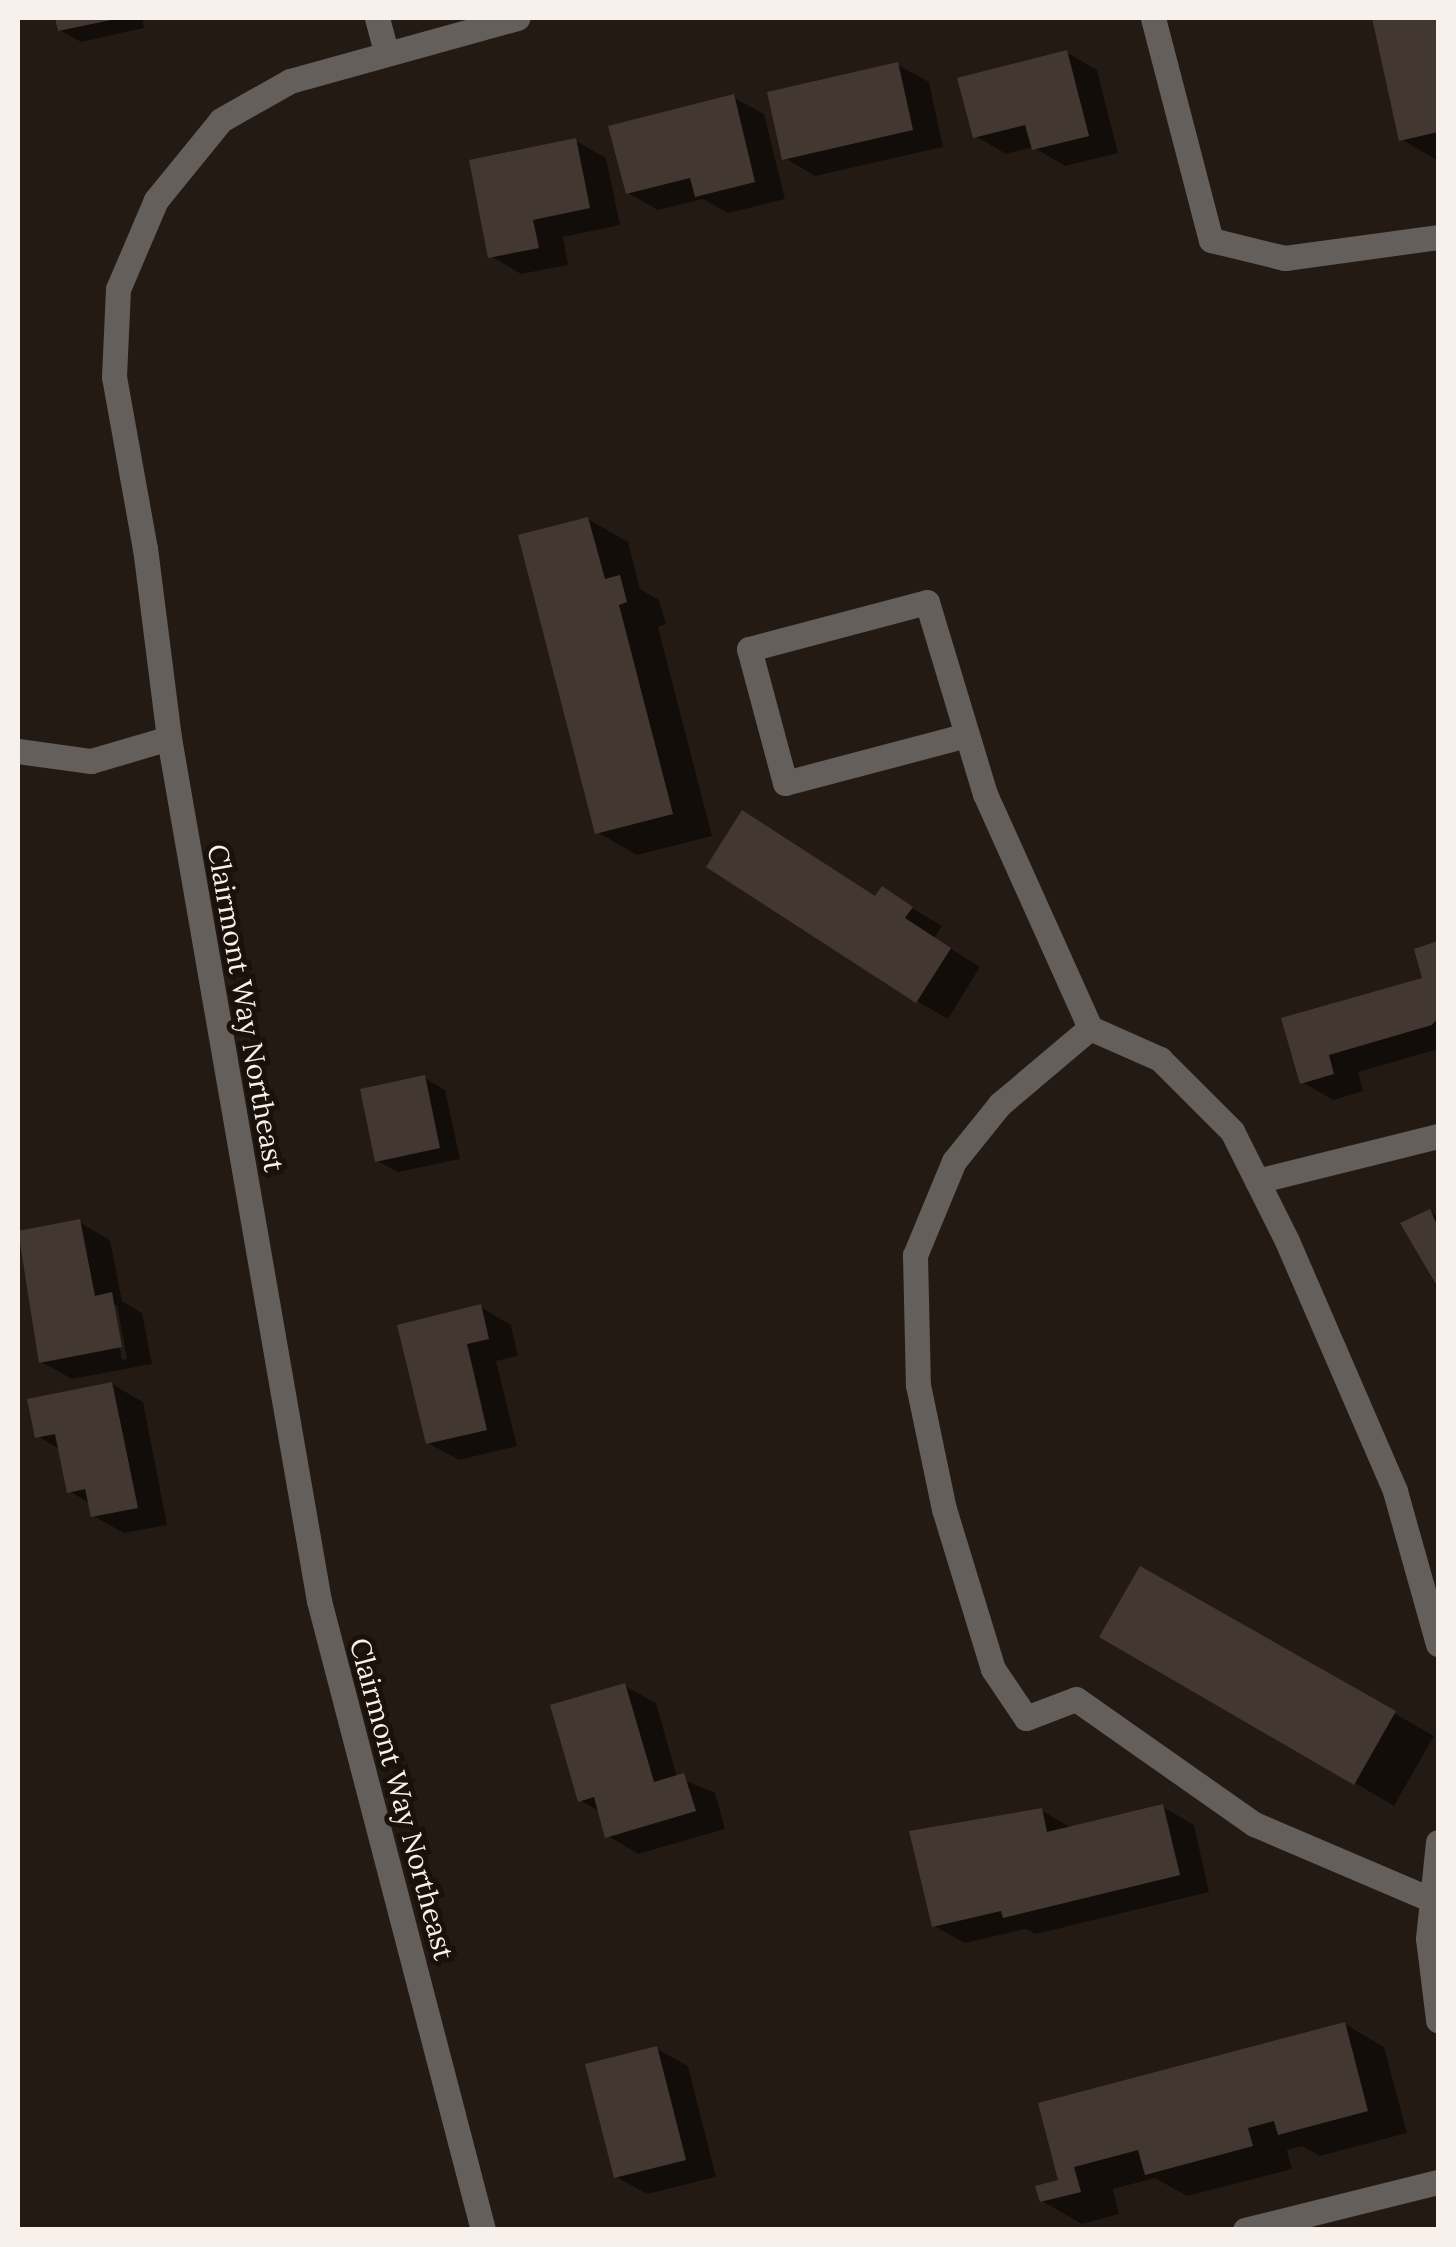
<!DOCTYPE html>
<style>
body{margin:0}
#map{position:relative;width:1456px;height:2247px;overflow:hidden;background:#241a14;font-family:Lora,serif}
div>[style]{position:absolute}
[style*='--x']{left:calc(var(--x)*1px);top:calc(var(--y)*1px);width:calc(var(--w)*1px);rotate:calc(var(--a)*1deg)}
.shadow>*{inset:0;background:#0007}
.building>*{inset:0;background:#433831}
.minor>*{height:25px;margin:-12.5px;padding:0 12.5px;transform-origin:12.5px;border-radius:12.5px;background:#645f5b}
span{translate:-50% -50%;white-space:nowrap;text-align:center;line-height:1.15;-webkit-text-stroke:10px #1b110b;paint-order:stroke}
.street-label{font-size:28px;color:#f7f0eb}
.frame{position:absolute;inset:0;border:20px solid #f7f0eb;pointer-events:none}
</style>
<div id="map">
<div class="shadow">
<div style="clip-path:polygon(58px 18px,142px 18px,144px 28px,81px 42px,60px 30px)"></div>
<div style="clip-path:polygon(1375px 18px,1438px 18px,1438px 161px,1401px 139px)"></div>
<div style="clip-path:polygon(1066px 52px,1097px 70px,1118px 153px,1065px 166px,1033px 147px,1006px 154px,975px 136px)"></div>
<div style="clip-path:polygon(898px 65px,929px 82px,943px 147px,815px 176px,785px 158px)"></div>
<div style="clip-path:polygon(733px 97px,764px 114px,785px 199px,728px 213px,703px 199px,658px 210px,628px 193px)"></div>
<div style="clip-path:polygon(576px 141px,606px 158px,620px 225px,563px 237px,568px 265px,521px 274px,491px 256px)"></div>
<div style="clip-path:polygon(588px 519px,628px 542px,640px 589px,659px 600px,666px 624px,658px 627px,712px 836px,637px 855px,597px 832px)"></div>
<div style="clip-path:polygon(882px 890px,942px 926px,934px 938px,980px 967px,948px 1019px,917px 1001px,877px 898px)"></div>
<div style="clip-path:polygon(1438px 944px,1438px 1049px,1358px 1072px,1363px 1091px,1333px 1100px,1302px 1082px,1284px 1020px,1426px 979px,1417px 950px)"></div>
<div style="clip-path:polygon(425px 1078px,445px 1090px,460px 1159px,398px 1172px,377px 1161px)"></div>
<div style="clip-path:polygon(1430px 1212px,1438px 1217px,1438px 1291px,1404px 1224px)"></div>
<div style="clip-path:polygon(evenodd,79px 1222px,110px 1240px,122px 1301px,142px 1313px,152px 1364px,72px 1379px,41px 1362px,18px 1234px,79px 1222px,112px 1305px,117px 1305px,127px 1359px,122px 1360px,112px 1305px)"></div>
<div style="clip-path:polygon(480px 1307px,511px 1325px,518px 1356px,496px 1361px,517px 1446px,459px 1460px,428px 1443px)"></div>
<div style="clip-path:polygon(112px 1384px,143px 1402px,167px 1525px,124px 1533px,93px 1516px,91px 1504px,69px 1491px,61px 1450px,37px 1436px)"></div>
<div style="clip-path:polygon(1141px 1569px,1434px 1736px,1394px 1806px,1103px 1636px)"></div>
<div style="clip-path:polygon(625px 1686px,656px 1703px,677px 1777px,715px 1793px,725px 1829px,638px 1854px,608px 1836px,601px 1812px,580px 1800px)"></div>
<div style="clip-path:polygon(1163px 1807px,1194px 1825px,1209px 1892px,1036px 1934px,1026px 1929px,965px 1943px,934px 1926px,1041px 1810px,1073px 1829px)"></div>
<div style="clip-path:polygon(1345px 2024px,1384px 2047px,1407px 2133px,1320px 2156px,1302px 2146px,1287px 2150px,1292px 2169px,1187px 2196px,1155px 2178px,1113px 2189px,1119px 2214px,1082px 2224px,1042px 2201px,1061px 2182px,1041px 2105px)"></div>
<div style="clip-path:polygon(657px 2049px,688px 2066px,716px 2177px,647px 2194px,616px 2177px)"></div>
</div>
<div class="building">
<div style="clip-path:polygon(55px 18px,116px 18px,116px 19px,58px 31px)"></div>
<div style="clip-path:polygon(1372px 18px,1438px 18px,1438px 132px,1399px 141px)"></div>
<div style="clip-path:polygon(1067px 50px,1089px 136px,1032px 150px,1025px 125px,973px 138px,957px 78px)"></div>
<div style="clip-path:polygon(898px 62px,913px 130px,782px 160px,767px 92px)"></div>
<div style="clip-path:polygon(734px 94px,755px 182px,695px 197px,690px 178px,626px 194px,608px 126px)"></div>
<div style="clip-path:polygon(576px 138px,590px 208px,533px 220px,539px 248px,488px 258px,469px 160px)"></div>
<div style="clip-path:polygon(588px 517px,605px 579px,620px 575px,627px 602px,619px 605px,673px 814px,595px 834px,518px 535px)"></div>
<div style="clip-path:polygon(742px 810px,875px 896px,882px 886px,913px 907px,905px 918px,951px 948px,916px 1003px,706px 867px)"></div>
<div style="clip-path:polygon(1438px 941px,1438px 1018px,1432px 1025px,1329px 1055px,1334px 1074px,1300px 1084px,1281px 1018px,1422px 978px,1414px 949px)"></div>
<div style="clip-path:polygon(425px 1075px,440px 1148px,375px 1162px,360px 1089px)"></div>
<div style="clip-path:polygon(1430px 1209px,1438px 1227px,1438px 1288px,1400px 1223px)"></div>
<div style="clip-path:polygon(80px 1219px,95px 1296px,112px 1292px,122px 1347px,39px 1363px,18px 1231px)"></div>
<div style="clip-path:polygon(481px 1304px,489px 1339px,467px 1344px,487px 1430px,426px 1444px,397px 1325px)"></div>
<div style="clip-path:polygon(112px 1382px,138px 1508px,91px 1517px,85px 1489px,67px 1493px,55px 1434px,35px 1438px,27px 1399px)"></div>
<div style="clip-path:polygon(1140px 1566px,1396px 1711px,1354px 1785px,1099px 1637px)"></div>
<div style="clip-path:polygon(625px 1683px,654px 1782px,684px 1773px,696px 1811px,605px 1838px,594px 1797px,578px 1802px,550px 1705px)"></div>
<div style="clip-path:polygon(1163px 1804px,1180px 1875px,1003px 1918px,1001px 1911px,932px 1927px,909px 1831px,1042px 1808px,1047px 1832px)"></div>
<div style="clip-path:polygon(1345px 2022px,1368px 2111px,1278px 2135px,1274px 2121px,1248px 2128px,1253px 2146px,1145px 2175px,1138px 2150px,1074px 2167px,1081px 2192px,1040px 2202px,1035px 2186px,1058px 2180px,1038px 2103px)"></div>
<div style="clip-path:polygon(657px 2046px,686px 2160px,614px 2178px,585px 2064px)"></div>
</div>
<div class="minor">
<div style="--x:377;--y:18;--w:34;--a:75"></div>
<div style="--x:1153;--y:18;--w:229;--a:75.4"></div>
<div style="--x:1211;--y:240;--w:76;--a:13.7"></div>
<div style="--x:1285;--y:258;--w:154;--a:-7.8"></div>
<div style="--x:963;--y:736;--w:184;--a:165.2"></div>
<div style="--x:785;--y:783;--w:139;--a:-105"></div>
<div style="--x:749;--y:649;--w:184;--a:-14.8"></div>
<div style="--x:927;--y:602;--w:201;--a:73.2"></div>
<div style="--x:985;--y:794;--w:256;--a:65.8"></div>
<div style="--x:1090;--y:1028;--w:77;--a:23.9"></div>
<div style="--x:1160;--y:1059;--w:102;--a:45"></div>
<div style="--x:1232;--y:1131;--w:123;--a:63.4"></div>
<div style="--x:1287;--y:1241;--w:272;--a:66.6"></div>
<div style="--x:1395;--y:1491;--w:159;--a:74.3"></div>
<div style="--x:18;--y:751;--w:74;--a:7.8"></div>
<div style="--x:91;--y:761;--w:81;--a:-16.4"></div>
<div style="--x:1090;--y:1028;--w:118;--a:139.8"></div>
<div style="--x:1000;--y:1104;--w:73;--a:128.9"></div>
<div style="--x:954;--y:1161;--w:102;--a:112.5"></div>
<div style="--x:915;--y:1255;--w:130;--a:88.7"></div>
<div style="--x:918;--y:1385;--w:127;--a:78.2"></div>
<div style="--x:944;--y:1509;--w:167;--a:73"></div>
<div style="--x:993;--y:1669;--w:59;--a:56"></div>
<div style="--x:1026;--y:1718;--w:53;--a:-20.8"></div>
<div style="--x:1076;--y:1699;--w:218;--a:35.1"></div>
<div style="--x:1254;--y:1824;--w:191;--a:23.1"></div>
<div style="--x:1257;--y:1181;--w:187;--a:-14"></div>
<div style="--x:1438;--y:1842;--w:97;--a:95.9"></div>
<div style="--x:1428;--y:1938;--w:83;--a:83"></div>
<div style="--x:483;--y:2230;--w:650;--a:-104.61"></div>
<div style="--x:319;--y:1601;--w:876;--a:-99.86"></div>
<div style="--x:169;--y:738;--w:191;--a:-97.2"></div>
<div style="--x:145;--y:549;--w:175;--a:-100.2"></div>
<div style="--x:114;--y:377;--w:88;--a:-87.4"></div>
<div style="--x:118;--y:289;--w:97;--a:-66.9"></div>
<div style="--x:156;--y:200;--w:103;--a:-50.9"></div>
<div style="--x:221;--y:120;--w:79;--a:-29.5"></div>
<div style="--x:290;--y:81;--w:236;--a:-15.5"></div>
<div style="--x:1245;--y:2230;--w:199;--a:-14"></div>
</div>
<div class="street-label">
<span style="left:246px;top:1008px;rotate:80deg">Clairmont Way Northeast</span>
<span style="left:402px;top:1799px;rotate:75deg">Clairmont Way Northeast</span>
</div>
<div class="frame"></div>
</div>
